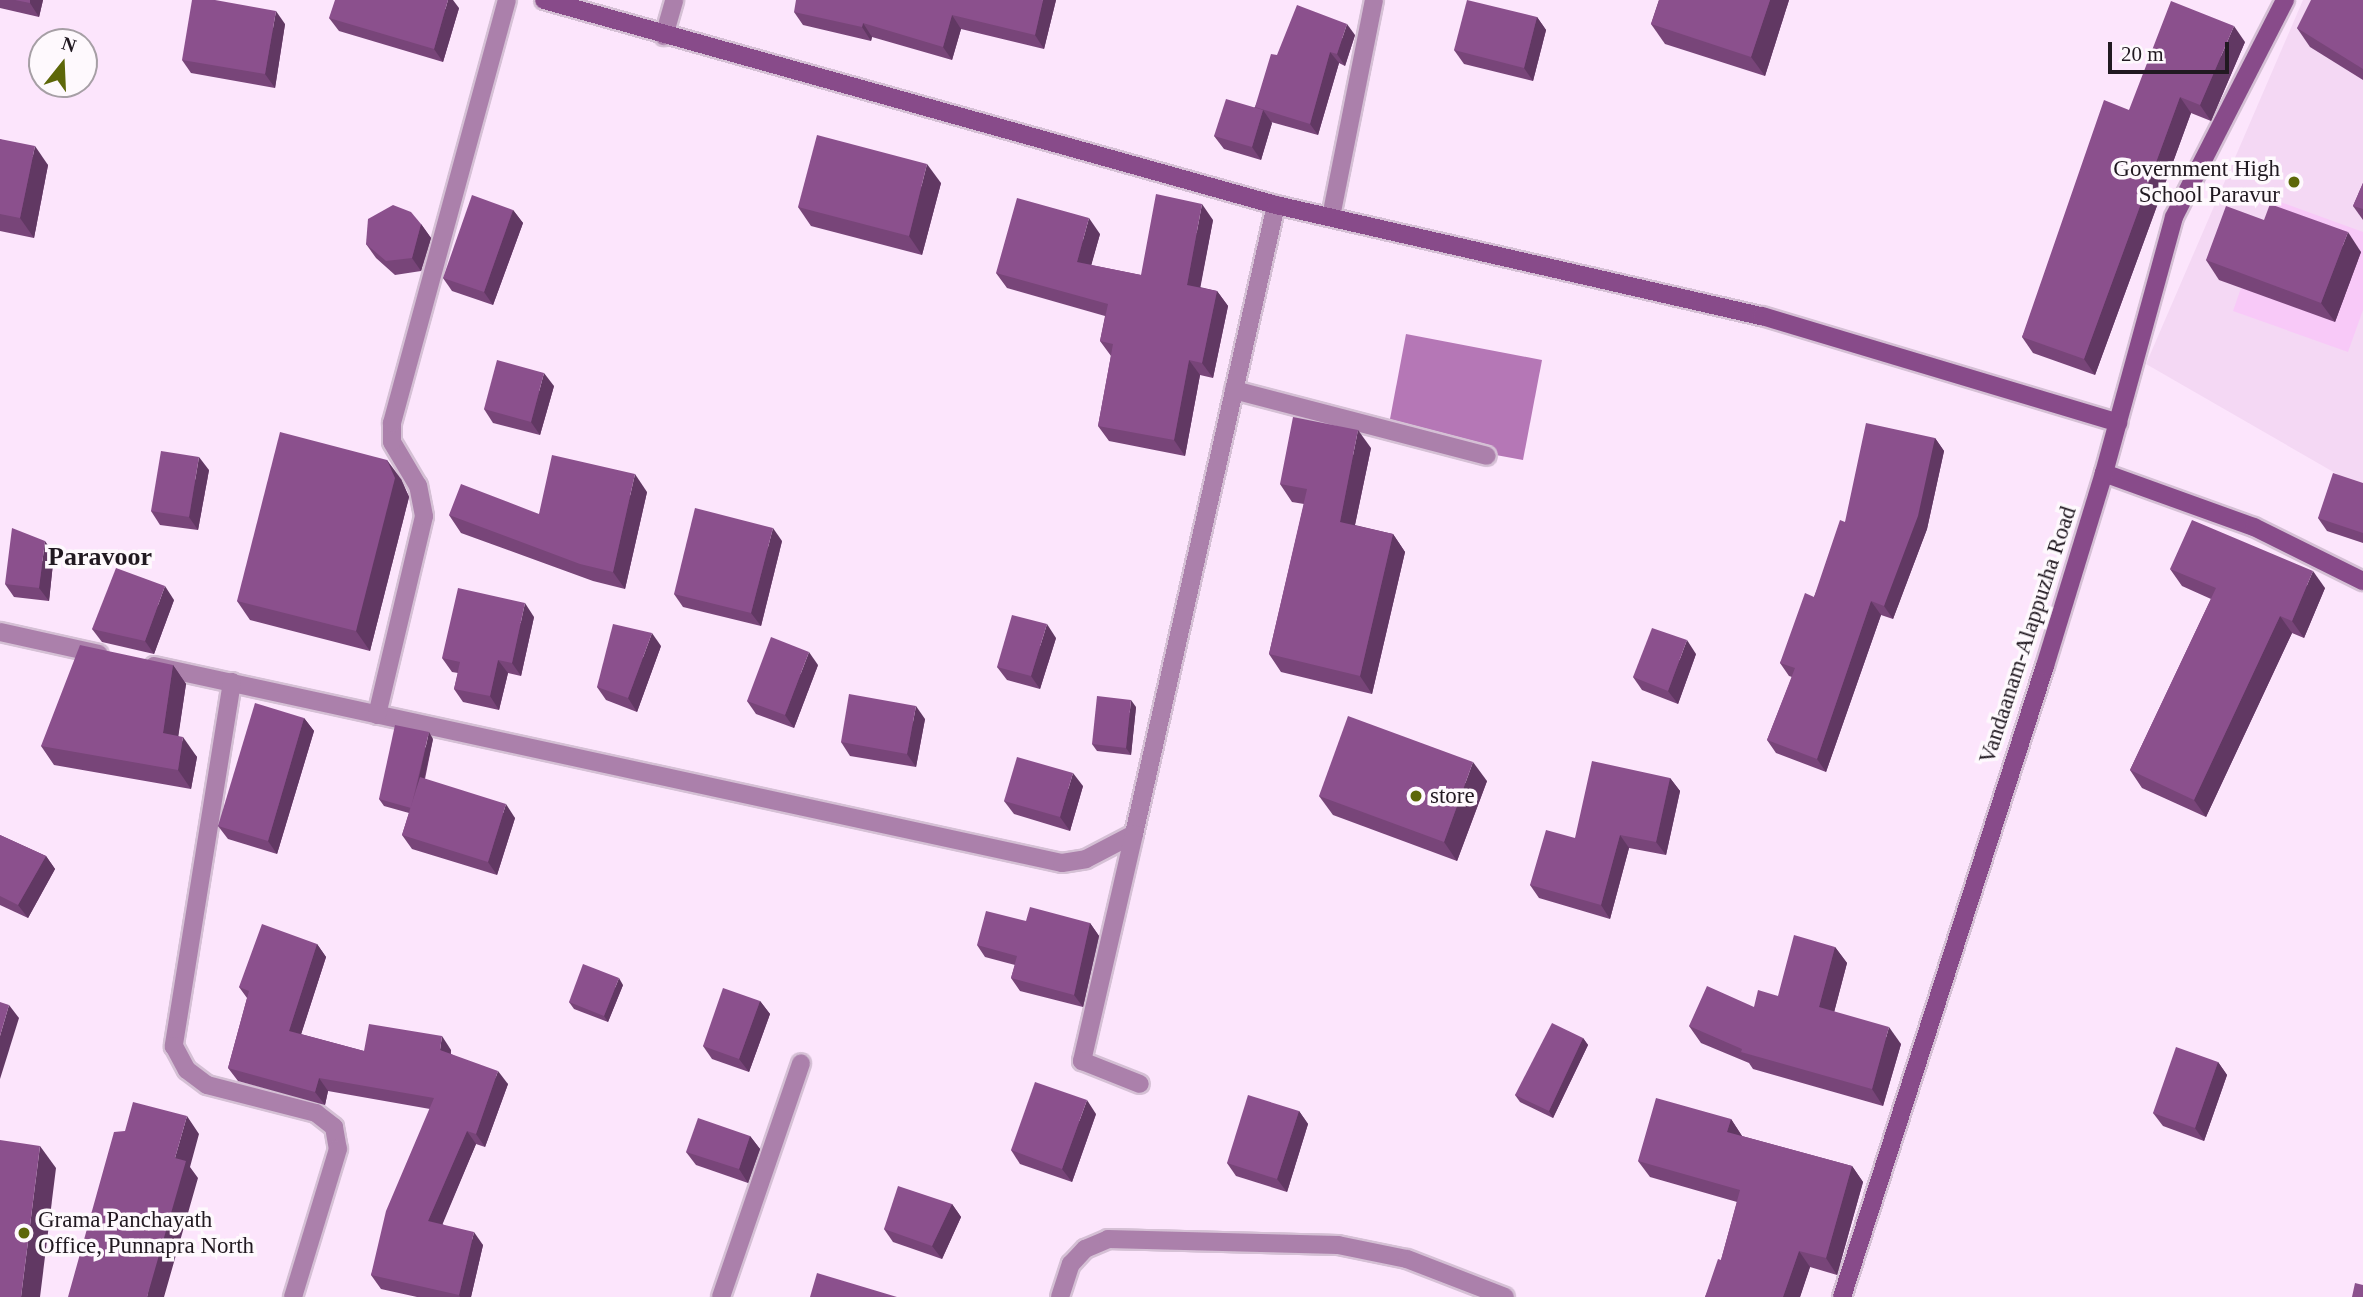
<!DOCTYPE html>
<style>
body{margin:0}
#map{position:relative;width:2363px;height:1297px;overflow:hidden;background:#fce5fc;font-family:"Times New Roman",serif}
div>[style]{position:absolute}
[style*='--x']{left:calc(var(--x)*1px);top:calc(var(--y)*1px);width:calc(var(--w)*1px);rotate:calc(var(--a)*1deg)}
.built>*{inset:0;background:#f4d8f4}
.green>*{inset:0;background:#f8c9f8}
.water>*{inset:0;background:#b577b6}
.roads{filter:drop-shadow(2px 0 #d5c0d5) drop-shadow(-2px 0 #d5c0d5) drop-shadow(0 2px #d5c0d5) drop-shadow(0 -2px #d5c0d5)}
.street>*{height:18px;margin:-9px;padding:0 9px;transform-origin:9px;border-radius:9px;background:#ab80ab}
.secondary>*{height:18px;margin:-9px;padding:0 9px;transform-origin:9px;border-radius:9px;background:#884b8a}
.wall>*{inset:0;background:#784579}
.shaded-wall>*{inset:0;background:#613863}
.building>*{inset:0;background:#8b508d}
.dots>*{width:19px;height:19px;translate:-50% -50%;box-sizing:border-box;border:4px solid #fef9fd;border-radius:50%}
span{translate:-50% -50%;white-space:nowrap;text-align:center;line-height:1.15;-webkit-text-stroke:7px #fef9fd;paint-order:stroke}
.poi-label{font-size:23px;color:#211921}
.right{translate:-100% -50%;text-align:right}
.left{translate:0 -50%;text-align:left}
.street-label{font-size:23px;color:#211921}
.quarter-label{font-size:26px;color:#211921;font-weight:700}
.north{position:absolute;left:28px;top:28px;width:70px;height:70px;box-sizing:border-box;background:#fef9fd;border:2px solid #a69fa5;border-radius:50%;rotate:18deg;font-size:19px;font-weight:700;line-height:28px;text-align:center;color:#211921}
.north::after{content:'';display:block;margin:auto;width:24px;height:32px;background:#5d6709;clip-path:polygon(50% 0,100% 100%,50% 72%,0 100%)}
.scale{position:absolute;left:2108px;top:42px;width:121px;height:32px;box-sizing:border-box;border:4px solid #211921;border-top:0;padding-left:9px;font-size:21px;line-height:24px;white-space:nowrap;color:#211921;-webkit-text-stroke:5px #fef9fd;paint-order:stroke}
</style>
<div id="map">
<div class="built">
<div style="clip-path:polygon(2303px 0,2363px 0,2363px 489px,2146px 364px)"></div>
</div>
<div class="green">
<div style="clip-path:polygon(2272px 199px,2363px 232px,2363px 310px,2348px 352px,2233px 311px)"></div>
</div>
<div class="water">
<div style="clip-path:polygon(1406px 334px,1542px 360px,1523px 460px,1387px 435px)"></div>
</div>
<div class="roads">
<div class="street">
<div style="--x:664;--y:36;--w:37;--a:-74"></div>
<div style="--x:1331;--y:217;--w:221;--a:-78.8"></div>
<div style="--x:1234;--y:390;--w:261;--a:14.6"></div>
<div style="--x:0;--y:632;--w:101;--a:12.5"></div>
<div style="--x:154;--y:666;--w:929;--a:12.24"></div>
<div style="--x:1062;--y:863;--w:24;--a:-9"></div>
<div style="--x:1086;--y:859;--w:54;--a:-27.5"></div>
<div style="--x:1134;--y:834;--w:645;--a:-77.28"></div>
<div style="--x:232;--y:682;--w:369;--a:99.1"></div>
<div style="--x:174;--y:1046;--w:27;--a:62"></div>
<div style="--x:187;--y:1070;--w:25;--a:37"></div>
<div style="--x:207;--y:1085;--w:113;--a:14.4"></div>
<div style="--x:316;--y:1113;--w:23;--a:38"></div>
<div style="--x:334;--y:1127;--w:22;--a:80"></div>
<div style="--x:338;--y:1149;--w:155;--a:106.9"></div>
<div style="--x:377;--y:715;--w:204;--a:-76.7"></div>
<div style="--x:424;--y:516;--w:31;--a:-101"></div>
<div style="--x:418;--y:486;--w:51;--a:-120.6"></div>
<div style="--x:392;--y:442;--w:19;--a:-90"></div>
<div style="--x:392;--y:423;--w:438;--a:-74.8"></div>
<div style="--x:1134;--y:834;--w:233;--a:102.9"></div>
<div style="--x:1082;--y:1061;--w:62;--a:21.6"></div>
<div style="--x:721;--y:1297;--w:247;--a:-71.1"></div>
<div style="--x:1060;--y:1297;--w:35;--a:-72"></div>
<div style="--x:1071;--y:1264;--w:21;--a:-47"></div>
<div style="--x:1085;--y:1249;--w:25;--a:-23"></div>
<div style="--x:1108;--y:1239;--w:230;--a:1.5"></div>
<div style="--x:1338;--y:1245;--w:70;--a:11.5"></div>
<div style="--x:1407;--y:1259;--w:105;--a:21.2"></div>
</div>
<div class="secondary">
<div style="--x:544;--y:0;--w:760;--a:15.65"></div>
<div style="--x:1276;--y:205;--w:499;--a:12.9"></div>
<div style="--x:1762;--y:316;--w:372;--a:16.7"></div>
<div style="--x:2104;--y:473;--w:159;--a:19.8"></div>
<div style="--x:2254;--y:527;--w:122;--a:26.4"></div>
<div style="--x:1842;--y:1297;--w:663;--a:-72.17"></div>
<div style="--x:2045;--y:666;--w:202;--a:-73"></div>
<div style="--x:2104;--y:473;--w:265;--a:-74.7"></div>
<div style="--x:2174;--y:217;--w:244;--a:-62.9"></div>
</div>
</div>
<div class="wall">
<div style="clip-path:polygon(0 0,43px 0,39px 17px,0 8px)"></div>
<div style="clip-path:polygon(1056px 0,1044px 49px,961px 29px,952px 60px,872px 37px,871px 41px,803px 25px,794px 12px)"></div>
<div style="clip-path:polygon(1659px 0,1789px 0,1765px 76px,1665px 44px,1651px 24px)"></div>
<div style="clip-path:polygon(2363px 0,2363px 80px,2310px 47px,2297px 28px)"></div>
<div style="clip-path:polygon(459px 8px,443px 62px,339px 31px,329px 18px)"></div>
<div style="clip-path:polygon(1537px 17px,1546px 30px,1533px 81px,1464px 64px,1454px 50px)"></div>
<div style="clip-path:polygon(285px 24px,275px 88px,191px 73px,182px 60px)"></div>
<div style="clip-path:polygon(1355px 35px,1345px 66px,1339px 63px,1318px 135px,1271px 122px,1272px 123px,1261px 160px,1224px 149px,1214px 136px,1255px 107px,1277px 55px)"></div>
<div style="clip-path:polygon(2245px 42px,2211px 121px,2191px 113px,2095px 375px,2033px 353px,2022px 337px,2129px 110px)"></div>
<div style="clip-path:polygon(0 139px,48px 165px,34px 238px,0 231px)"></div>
<div style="clip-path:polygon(941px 183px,922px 255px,811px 226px,798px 207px)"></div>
<div style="clip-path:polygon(2363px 183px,2363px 220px,2353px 206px)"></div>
<div style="clip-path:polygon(513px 210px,523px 223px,493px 305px,452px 291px,443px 278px)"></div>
<div style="clip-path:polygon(1213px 220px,1200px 287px,1217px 291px,1228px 306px,1213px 378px,1200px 375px,1185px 456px,1109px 441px,1098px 426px,1111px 356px,1100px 341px,1105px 316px,1007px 288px,996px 273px,1100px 234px,1091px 265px,1141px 275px)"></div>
<div style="clip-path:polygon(2264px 220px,2361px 252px,2335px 322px,2219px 280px,2206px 260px)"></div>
<div style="clip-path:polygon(421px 224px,431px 238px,421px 271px,395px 275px,376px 258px,366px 244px)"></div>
<div style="clip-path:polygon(554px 386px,540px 435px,493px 423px,484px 409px)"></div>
<div style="clip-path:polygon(1935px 438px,1944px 451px,1927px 529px,1893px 619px,1881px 615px,1826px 772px,1776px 753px,1767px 740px,1792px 677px,1789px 676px,1780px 663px,1814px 597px,1845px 522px)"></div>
<div style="clip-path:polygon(1371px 448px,1355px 525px,1393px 534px,1405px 552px,1372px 694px,1281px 672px,1269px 654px,1304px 504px,1292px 502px,1280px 484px)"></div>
<div style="clip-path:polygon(209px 470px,198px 530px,160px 525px,151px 511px)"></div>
<div style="clip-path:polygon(401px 479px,409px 497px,370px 651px,250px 620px,237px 601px)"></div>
<div style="clip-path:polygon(2363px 483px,2363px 543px,2327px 531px,2318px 518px)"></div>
<div style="clip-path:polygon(647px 492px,625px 589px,593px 581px,461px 533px,449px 515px,539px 514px)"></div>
<div style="clip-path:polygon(782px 541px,761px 626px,683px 607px,674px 594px)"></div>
<div style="clip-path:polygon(54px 554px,49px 601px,14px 597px,5px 584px)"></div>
<div style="clip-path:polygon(2170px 569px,2325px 588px,2304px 638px,2292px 633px,2206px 817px,2142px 788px,2130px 770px,2211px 599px,2182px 586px)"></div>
<div style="clip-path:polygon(174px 600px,154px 654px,102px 642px,92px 629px)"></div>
<div style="clip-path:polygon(534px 617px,521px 676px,508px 673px,499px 710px,463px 702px,454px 689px,458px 673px,452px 672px,442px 658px)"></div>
<div style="clip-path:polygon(1056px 638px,1040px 689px,1007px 680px,997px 667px)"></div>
<div style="clip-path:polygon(661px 646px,637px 712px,606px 700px,597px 687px)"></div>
<div style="clip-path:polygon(1696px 654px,1678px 704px,1642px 690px,1633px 677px)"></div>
<div style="clip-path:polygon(173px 665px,186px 684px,178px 736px,197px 757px,191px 789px,54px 765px,41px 746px)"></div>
<div style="clip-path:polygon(818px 665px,794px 728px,756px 714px,747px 701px)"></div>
<div style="clip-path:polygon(1136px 707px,1131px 755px,1097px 751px,1092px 744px)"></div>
<div style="clip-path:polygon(304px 718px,314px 731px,277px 854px,228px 839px,218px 826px)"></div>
<div style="clip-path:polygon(925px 719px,916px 767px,850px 756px,841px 742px)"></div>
<div style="clip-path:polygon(433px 739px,425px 779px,515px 818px,497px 875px,412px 849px,402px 835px,409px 813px,384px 806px,379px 799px)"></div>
<div style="clip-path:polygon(1670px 778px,1680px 791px,1666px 855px,1629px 848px,1610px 919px,1539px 898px,1530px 885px,1575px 838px)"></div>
<div style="clip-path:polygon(1487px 781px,1457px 861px,1333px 815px,1319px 796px)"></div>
<div style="clip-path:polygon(1083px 786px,1070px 831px,1014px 814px,1004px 801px)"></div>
<div style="clip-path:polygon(0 835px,46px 856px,55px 869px,28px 918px,0 905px)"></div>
<div style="clip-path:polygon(1090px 923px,1099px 936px,1083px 1007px,1020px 991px,1011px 978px,1015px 965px,985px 957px,977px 945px)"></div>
<div style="clip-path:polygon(317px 944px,326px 957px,301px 1034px,364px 1051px,451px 1050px,451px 1054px,508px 1084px,485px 1147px,476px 1144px,442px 1224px,483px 1245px,471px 1297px,417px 1297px,381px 1289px,371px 1275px,430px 1109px,328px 1091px,325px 1105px,238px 1081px,228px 1068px,247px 998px,239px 987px)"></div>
<div style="clip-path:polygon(1835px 947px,1847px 963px,1834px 1012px,1901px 1044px,1883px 1106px,1753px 1069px,1749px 1063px,1701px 1043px,1689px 1026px,1754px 1007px,1778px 996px)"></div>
<div style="clip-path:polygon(623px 985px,608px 1022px,574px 1009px,569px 1002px)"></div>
<div style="clip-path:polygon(760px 1001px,770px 1014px,749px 1072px,712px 1059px,703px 1046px)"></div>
<div style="clip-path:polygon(1583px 1038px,1588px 1045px,1553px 1118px,1520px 1102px,1515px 1095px)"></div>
<div style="clip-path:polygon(2218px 1062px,2227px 1075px,2204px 1141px,2163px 1126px,2153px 1113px)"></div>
<div style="clip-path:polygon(1299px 1111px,1308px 1124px,1287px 1192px,1236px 1176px,1227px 1163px)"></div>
<div style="clip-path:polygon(1096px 1114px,1072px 1182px,1020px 1164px,1011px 1150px)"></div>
<div style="clip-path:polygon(1731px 1119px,1742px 1136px,1852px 1166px,1863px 1182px,1837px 1275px,1810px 1267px,1800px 1297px,1705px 1297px,1721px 1260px,1737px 1202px,1650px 1177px,1638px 1161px)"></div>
<div style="clip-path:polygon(750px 1136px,760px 1149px,748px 1183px,696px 1165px,686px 1152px)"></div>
<div style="clip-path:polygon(952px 1204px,961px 1217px,942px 1259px,893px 1242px,884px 1229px)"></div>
</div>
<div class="shaded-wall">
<div style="clip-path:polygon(30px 0,43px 0,39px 17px,30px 3px)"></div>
<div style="clip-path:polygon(448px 0,453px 0,459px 8px,443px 62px,434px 49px)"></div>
<div style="clip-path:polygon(1043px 0,1056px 0,1044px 49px,1035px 35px)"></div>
<div style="clip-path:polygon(1770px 0,1789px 0,1765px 76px,1751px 57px)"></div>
<div style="clip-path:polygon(276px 11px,285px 24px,275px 88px,265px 74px)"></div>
<div style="clip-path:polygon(952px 15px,961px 29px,952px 60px,943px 47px)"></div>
<div style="clip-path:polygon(1537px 17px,1546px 30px,1533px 81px,1524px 68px)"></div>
<div style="clip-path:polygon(863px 23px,872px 37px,871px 41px,862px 27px)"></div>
<div style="clip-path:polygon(1347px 24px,1355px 35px,1345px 66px,1337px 54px)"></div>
<div style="clip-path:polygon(2234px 26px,2245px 42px,2211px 121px,2200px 105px)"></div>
<div style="clip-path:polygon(1330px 52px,1339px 63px,1318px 135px,1310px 124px)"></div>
<div style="clip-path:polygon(2180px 97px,2191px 113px,2095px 375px,2084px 359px)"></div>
<div style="clip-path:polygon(1263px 110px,1272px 123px,1261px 160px,1252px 147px)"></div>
<div style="clip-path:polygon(35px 146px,48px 165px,34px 238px,20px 218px)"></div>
<div style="clip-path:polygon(927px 164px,941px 183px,922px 255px,909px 236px)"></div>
<div style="clip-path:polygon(1202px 204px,1213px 220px,1198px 300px,1187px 285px)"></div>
<div style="clip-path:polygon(513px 210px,523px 223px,493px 305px,484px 292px)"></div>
<div style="clip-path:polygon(1089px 218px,1100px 234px,1088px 277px,1077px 262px)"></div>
<div style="clip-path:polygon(421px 224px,431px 238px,421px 271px,412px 258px)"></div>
<div style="clip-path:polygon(2348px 232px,2361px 252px,2335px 322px,2321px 303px)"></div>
<div style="clip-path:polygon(1217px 291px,1228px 306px,1213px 378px,1202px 363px)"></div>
<div style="clip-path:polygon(1189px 360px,1200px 375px,1185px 456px,1174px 440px)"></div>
<div style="clip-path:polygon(544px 373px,554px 386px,540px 435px,531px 422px)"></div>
<div style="clip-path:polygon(1358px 430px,1371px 448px,1352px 539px,1340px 522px)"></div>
<div style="clip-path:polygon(1935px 438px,1944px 451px,1927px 529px,1893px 619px,1884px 606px)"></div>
<div style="clip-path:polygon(199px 457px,209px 470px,198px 530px,189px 517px)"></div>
<div style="clip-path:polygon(387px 460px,401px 479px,409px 497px,370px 651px,356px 631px)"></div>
<div style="clip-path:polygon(635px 474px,647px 492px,625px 589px,613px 572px)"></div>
<div style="clip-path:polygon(773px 528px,782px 541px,761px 626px,751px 613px)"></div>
<div style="clip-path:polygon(1393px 534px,1405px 552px,1372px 694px,1360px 676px)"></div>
<div style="clip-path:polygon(45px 541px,54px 554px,49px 601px,39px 588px)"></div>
<div style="clip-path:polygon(2313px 571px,2325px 588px,2304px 638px,2292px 621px)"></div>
<div style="clip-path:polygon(165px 586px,174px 600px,154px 654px,145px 641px)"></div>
<div style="clip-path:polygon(1871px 601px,1881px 615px,1826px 772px,1817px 759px)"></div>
<div style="clip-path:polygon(525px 603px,534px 617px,521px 676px,512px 663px)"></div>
<div style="clip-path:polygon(2280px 616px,2292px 633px,2206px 817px,2194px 800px)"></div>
<div style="clip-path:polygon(1047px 624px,1056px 638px,1040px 689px,1031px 676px)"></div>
<div style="clip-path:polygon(652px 633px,661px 646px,637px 712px,628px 698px)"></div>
<div style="clip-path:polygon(1687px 640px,1696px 654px,1678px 704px,1668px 691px)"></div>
<div style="clip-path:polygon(809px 652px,818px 665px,794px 728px,785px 715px)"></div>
<div style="clip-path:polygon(498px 660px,508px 673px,499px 710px,490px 696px)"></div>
<div style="clip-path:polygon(173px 665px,186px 684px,176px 752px,163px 733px)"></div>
<div style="clip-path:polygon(1131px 700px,1136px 707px,1131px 755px,1126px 748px)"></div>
<div style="clip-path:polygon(916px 706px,925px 719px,916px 767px,907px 754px)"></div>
<div style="clip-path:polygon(304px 718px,314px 731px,277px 854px,268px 841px)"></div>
<div style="clip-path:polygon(429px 732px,433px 739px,416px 815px,412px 809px)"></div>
<div style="clip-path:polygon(183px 737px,197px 757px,191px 789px,178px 770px)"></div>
<div style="clip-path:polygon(1473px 762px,1487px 781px,1457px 861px,1444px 842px)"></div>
<div style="clip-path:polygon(1073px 773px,1083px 786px,1070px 831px,1060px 817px)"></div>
<div style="clip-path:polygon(1670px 778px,1680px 791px,1666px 855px,1656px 842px)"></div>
<div style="clip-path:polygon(506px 804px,515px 818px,497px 875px,488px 862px)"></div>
<div style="clip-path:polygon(1620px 835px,1629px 848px,1610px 919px,1601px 905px)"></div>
<div style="clip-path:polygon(46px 856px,55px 869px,28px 918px,18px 905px)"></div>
<div style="clip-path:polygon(1090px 923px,1099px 936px,1083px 1007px,1074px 995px)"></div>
<div style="clip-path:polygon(317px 944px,326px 957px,298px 1044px,289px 1031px)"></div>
<div style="clip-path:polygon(1835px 947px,1847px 963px,1831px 1024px,1819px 1007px)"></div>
<div style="clip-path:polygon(619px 978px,623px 985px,608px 1022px,604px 1016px)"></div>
<div style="clip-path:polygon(760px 1001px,770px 1014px,749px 1072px,739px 1059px)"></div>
<div style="clip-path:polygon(9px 1005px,19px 1018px,0 1079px,0 1036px)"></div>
<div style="clip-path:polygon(1889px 1027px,1901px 1044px,1883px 1106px,1872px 1089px)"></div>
<div style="clip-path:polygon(442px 1036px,451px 1050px,449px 1063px,440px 1050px)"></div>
<div style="clip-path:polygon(1583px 1038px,1588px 1045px,1553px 1118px,1549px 1111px)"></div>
<div style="clip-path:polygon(2218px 1062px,2227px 1075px,2204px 1141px,2195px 1128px)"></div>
<div style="clip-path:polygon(498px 1071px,508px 1084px,485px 1147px,476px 1134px)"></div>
<div style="clip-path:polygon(319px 1078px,328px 1091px,325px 1105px,315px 1092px)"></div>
<div style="clip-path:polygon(1087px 1100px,1096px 1114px,1072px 1182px,1062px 1169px)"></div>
<div style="clip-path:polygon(1299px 1111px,1308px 1124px,1287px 1192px,1277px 1179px)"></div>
<div style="clip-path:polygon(187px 1116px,199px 1134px,190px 1167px,198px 1178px,164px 1297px,147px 1297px,175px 1158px)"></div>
<div style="clip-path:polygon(1731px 1119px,1742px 1136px,1738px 1149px,1727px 1132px)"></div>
<div style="clip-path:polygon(467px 1131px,476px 1144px,438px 1235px,428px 1221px)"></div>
<div style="clip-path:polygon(750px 1136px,760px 1149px,748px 1183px,739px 1169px)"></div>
<div style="clip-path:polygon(40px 1146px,56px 1168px,40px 1297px,21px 1297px)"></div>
<div style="clip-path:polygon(1852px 1166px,1863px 1182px,1837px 1275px,1826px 1258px)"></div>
<div style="clip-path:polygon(952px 1204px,961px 1217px,942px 1259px,932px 1246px)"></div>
<div style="clip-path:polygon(474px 1232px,483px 1245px,471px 1297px,460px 1297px,459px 1295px)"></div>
<div style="clip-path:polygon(1799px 1251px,1810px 1267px,1800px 1297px,1783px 1297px)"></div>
</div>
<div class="building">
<div style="clip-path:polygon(15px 0,30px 0,30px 3px)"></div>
<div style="clip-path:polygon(192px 0,215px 0,276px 11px,265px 74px,182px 60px)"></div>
<div style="clip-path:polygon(335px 0,448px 0,434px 49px,329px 18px)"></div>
<div style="clip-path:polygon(796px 0,1043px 0,1035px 35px,952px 15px,943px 47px,863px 23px,862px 27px,794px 12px)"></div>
<div style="clip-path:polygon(1467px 0,1537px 17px,1524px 68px,1454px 50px)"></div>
<div style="clip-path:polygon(1659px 0,1770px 0,1751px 57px,1651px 24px)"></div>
<div style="clip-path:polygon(2311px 0,2363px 0,2363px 69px,2297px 28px)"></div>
<div style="clip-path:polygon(2171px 1px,2234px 26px,2200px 105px,2180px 97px,2084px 359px,2022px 337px,2104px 100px,2129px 110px)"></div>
<div style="clip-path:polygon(1297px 5px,1347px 24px,1337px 54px,1330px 52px,1310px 124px,1255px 107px,1271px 54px,1277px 55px)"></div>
<div style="clip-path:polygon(1226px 99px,1263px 110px,1252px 147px,1214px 136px)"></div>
<div style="clip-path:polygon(817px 135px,927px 164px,909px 236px,798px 207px)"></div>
<div style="clip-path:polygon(0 139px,35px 146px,20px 218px,0 214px)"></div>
<div style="clip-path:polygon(2363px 183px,2363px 209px,2353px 206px)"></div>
<div style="clip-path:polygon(1156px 194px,1202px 204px,1187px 285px,1217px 291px,1202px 363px,1189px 360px,1174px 440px,1098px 426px,1113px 344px,1100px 341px,1108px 304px,996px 273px,1017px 198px,1089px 218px,1077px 262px,1141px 275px)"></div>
<div style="clip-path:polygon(472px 195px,513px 210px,484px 292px,443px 278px)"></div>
<div style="clip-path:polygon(2270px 204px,2348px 232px,2321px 303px,2206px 260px,2226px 206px,2264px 220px)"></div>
<div style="clip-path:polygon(393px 205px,411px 212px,421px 224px,412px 258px,386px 261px,366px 244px,368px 219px)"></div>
<div style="clip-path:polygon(497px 360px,544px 373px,531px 422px,484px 409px)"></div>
<div style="clip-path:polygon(1293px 417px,1358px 430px,1340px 522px,1393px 534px,1360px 676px,1269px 654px,1307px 489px,1280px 484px)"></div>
<div style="clip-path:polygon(1866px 423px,1935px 438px,1918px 516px,1884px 606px,1871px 601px,1817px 759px,1767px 740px,1795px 668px,1780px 663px,1805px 593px,1814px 597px,1840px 520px,1845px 522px)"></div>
<div style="clip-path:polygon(280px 432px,387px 460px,395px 478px,356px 631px,237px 601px)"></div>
<div style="clip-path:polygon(161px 451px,199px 457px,189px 517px,151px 511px)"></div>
<div style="clip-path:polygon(552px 455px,635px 474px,613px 572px,580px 564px,449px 515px,461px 484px,539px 514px)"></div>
<div style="clip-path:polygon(2333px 473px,2363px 483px,2363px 533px,2318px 518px)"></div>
<div style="clip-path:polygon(695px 508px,773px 528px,751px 613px,674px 594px)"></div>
<div style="clip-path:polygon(2192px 520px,2313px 571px,2292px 621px,2280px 616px,2194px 800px,2130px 770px,2216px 588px,2170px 569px)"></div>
<div style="clip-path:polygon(12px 528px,45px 541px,39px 588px,5px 584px)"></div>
<div style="clip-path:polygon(116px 568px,165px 586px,145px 641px,92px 629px)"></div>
<div style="clip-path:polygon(458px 588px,525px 603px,512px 663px,498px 660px,490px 696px,454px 689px,460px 662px,442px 658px)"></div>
<div style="clip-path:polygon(1012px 615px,1047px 624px,1031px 676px,997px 667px)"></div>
<div style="clip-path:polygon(613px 624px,652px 633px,628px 698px,597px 687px)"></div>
<div style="clip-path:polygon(1652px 628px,1687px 640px,1668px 691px,1633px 677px)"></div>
<div style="clip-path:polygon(771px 637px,809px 652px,785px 715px,747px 701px)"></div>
<div style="clip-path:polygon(80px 645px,173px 665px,163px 733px,183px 737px,178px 770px,41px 746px)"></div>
<div style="clip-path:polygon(849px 694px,916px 706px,907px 754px,841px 742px)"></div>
<div style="clip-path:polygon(1097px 696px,1131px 700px,1126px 748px,1092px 744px)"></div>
<div style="clip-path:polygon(255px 703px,304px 718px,268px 841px,218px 826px)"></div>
<div style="clip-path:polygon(1348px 716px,1473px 762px,1444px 842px,1319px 796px)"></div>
<div style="clip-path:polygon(395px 725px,429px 732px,411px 808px,379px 799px)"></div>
<div style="clip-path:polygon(1017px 757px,1073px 773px,1060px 817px,1004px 801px)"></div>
<div style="clip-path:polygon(1592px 761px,1670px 778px,1656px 842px,1620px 835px,1601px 905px,1530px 885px,1546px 830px,1575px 838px)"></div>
<div style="clip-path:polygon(420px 777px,506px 804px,488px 862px,402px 835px)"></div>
<div style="clip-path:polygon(0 835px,46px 856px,18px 905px,0 896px)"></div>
<div style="clip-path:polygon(1030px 907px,1090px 923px,1074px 995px,1011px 978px,1017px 956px,977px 945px,986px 911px,1026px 921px)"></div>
<div style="clip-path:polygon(262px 924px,317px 944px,289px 1031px,364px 1051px,369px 1024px,442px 1036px,440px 1050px,498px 1071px,476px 1134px,467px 1131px,428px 1221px,474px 1232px,459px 1295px,371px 1275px,386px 1211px,434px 1098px,319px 1078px,315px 1092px,228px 1068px,249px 991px,239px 987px)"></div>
<div style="clip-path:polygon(1794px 935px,1835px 947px,1819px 1007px,1889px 1027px,1872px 1089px,1741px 1052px,1742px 1049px,1689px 1026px,1707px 986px,1754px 1007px,1758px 990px,1778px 996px)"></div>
<div style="clip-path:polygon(583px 964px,619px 978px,604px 1016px,569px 1002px)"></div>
<div style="clip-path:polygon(723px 988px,760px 1001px,739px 1059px,703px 1046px)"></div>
<div style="clip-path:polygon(0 1002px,9px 1005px,0 1036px)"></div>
<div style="clip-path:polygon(1552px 1023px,1583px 1038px,1549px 1111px,1515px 1095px)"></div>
<div style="clip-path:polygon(2176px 1047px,2218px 1062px,2195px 1128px,2153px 1113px)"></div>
<div style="clip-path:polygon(1035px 1082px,1087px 1100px,1062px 1169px,1011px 1150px)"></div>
<div style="clip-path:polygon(1248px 1095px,1299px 1111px,1277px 1179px,1227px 1163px)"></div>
<div style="clip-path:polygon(1656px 1098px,1731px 1119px,1727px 1132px,1852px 1166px,1826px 1258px,1799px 1251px,1783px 1297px,1705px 1297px,1718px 1259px,1721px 1260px,1740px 1190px,1638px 1161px)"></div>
<div style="clip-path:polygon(133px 1102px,187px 1116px,175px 1158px,186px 1161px,147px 1297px,68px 1297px,114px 1132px,125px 1131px)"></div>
<div style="clip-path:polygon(698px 1118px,750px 1136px,739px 1169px,686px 1152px)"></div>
<div style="clip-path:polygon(0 1140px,40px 1146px,21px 1297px,0 1297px)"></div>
<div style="clip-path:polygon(898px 1186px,952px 1204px,932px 1246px,884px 1229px)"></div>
<div style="clip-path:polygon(817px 1273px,897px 1297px,810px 1297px)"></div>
<div style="clip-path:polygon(2355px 1283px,2363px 1285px,2363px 1297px,2352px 1297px)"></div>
</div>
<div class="dots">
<div style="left:2294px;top:182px;background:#5d6709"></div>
<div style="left:1416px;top:796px;background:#5d6709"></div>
<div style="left:24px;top:1233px;background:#5d6709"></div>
</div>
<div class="poi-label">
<span class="right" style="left:2280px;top:182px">Government High<br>School Paravur</span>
<span class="left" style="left:1430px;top:796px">store</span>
<span class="left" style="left:38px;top:1233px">Grama Panchayath<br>Office, Punnapra North</span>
</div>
<div class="street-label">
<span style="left:2028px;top:635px;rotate:-72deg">Vandaanam-Alappuzha Road</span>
</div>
<div class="quarter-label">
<span style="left:100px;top:557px">Paravoor</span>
</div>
<div class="north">N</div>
<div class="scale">20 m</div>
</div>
